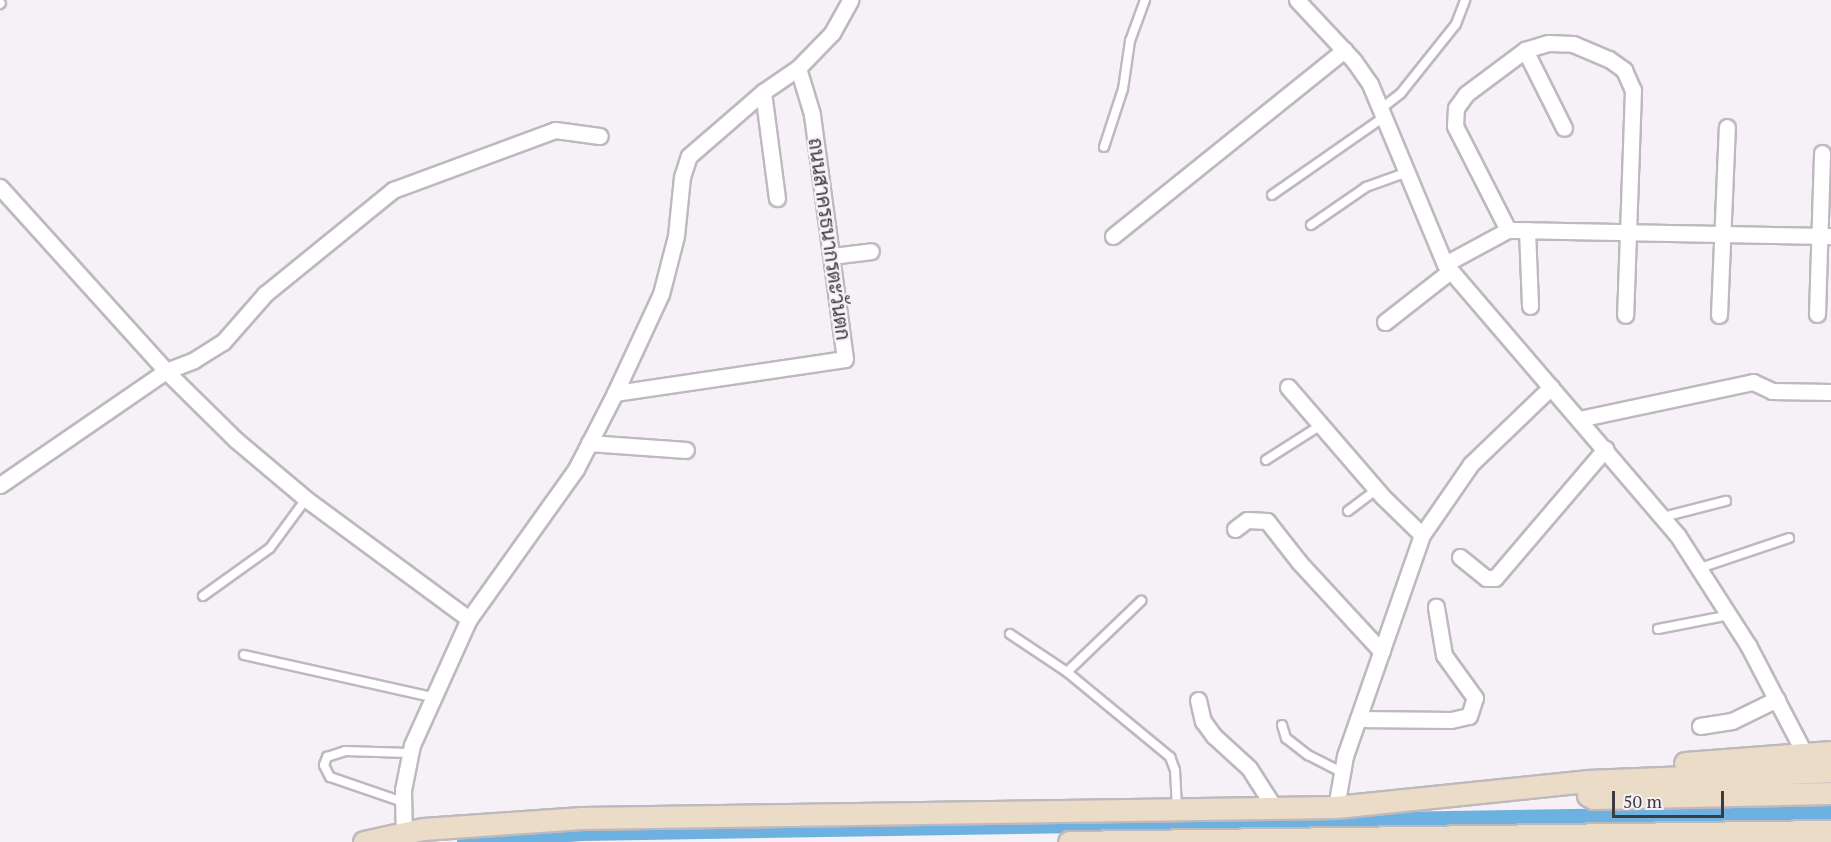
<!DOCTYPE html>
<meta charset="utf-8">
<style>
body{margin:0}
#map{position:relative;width:1831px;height:842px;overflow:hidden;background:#f6f0f7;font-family:"PT Serif",Sarabun,serif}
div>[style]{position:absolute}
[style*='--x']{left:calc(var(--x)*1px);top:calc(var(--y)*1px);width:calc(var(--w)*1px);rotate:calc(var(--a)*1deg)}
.canal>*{height:16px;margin:-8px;padding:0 8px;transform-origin:8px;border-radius:8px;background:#6cb1df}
.roads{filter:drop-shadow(2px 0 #beb8bf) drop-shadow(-2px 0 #beb8bf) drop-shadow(0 2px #beb8bf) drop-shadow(0 -2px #beb8bf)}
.lane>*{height:8px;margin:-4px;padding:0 4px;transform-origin:4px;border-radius:4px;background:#fff}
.street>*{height:15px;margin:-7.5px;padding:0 7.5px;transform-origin:7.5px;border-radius:7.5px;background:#fff}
.secondary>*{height:21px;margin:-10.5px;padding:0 10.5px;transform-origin:10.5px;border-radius:10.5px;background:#eadcc6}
span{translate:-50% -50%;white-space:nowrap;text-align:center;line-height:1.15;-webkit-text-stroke:4.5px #f6f0f7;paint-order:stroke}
.street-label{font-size:20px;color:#3e3b3e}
.scale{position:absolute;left:1612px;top:791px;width:112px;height:27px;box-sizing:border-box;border:3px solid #3e3b3e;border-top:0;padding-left:8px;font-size:18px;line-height:21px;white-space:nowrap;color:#3e3b3e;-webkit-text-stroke:4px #f6f0f7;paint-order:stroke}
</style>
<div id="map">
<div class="canal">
<div style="--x:465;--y:842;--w:117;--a:-4.4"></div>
<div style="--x:582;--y:833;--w:1249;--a:-0.92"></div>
</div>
<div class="roads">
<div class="lane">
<div style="--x:0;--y:4;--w:1;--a:-45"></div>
<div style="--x:1382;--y:108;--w:24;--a:-38"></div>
<div style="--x:1401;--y:93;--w:88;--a:-51.4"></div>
<div style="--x:1456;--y:24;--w:26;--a:-69"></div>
<div style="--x:1104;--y:147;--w:61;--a:-71.9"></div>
<div style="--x:1123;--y:89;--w:49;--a:-81.7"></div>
<div style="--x:1130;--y:41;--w:44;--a:-69.9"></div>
<div style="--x:1272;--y:195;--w:136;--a:-34.9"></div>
<div style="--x:1311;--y:225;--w:67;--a:-34.6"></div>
<div style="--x:1366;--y:187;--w:45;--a:-19.7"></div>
<div style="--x:1266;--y:460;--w:65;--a:-32.5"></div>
<div style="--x:1348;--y:511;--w:36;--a:-37"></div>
<div style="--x:1663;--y:517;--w:65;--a:-14.3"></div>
<div style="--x:1700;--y:568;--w:94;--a:-18.6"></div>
<div style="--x:203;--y:596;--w:82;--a:-35.6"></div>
<div style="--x:270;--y:548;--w:61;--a:-53.7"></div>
<div style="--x:1658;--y:629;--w:73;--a:-11"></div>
<div style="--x:1010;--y:634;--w:69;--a:33.7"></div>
<div style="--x:1067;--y:672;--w:134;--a:39.5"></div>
<div style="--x:1170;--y:757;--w:14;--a:69"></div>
<div style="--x:1175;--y:770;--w:38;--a:87"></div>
<div style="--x:244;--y:655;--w:193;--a:12.6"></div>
<div style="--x:1067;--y:672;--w:103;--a:-43.8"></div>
<div style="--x:1282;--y:725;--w:14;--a:73"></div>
<div style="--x:1286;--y:738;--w:28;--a:38"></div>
<div style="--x:1308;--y:755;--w:36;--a:27"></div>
<div style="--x:403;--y:802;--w:77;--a:-161.1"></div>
<div style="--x:330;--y:777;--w:13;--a:-117"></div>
<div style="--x:324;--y:765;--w:9;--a:-69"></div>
<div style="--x:327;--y:757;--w:19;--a:-18"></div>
<div style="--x:345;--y:751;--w:64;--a:1.8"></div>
</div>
<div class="street">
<div style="--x:1297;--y:0;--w:83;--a:46.9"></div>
<div style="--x:1354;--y:61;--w:28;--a:55"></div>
<div style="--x:1370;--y:84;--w:195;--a:67.4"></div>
<div style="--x:1445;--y:264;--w:358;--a:49.4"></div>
<div style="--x:1678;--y:536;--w:130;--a:57.3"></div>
<div style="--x:1748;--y:645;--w:132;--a:62.5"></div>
<div style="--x:1525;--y:50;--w:87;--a:63.4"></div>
<div style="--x:763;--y:92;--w:107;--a:82.5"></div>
<div style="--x:0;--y:187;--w:248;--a:47.9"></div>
<div style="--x:166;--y:371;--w:98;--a:44.6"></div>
<div style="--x:236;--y:440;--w:92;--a:40.1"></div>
<div style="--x:306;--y:499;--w:202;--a:36.4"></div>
<div style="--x:1508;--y:230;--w:117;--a:-117"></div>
<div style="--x:1455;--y:126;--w:18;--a:-87"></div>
<div style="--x:1456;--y:108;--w:17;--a:-54"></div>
<div style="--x:1466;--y:94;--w:74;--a:-36.7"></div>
<div style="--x:1525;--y:50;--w:24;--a:-17"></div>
<div style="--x:1548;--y:43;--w:25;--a:2"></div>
<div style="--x:1573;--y:44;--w:39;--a:23"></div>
<div style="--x:1609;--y:59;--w:19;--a:36"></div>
<div style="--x:1624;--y:70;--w:22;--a:66"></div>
<div style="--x:1633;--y:90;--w:225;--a:92"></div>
<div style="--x:1527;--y:230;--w:76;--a:87.7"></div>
<div style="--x:1113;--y:236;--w:297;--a:-38.8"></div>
<div style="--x:832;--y:256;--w:39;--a:-7"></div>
<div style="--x:1445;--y:264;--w:72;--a:-28.4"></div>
<div style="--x:1508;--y:230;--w:323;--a:1.1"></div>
<div style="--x:1817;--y:314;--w:161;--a:-88.2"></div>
<div style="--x:1719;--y:315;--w:188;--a:-87.6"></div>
<div style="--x:1385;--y:322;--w:83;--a:-38.1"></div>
<div style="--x:1288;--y:387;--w:145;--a:49.2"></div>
<div style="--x:1383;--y:497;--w:54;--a:44.3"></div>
<div style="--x:615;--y:393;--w:232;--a:-8.4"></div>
<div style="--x:845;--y:359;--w:247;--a:-97.7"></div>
<div style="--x:812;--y:114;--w:48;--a:-106.9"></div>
<div style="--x:1579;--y:419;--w:178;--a:-12"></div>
<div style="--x:1753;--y:382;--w:21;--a:25"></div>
<div style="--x:1772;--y:391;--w:59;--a:1"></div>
<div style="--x:589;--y:443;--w:97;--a:4.1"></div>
<div style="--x:0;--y:485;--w:201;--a:-34.5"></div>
<div style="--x:166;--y:371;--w:30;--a:-21"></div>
<div style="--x:194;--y:360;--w:34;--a:-32"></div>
<div style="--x:223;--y:342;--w:64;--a:-48.8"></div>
<div style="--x:265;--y:294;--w:165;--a:-39.1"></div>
<div style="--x:393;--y:190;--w:173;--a:-20.3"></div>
<div style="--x:555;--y:130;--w:45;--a:7.6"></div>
<div style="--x:1235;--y:529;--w:15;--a:-37"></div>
<div style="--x:1247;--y:520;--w:20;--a:3"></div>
<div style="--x:1267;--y:521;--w:52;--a:52"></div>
<div style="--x:1299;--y:562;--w:122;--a:47.3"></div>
<div style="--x:1460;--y:557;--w:33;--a:39"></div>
<div style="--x:1486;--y:578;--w:9;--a:0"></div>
<div style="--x:1495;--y:578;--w:170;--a:-49.5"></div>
<div style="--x:1198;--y:700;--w:22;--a:77"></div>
<div style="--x:1203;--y:721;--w:19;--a:54"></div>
<div style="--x:1214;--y:736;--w:47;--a:42.4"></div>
<div style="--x:1249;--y:768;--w:46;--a:57.3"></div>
<div style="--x:1358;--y:719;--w:93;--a:0.6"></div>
<div style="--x:1451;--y:720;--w:18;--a:-13"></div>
<div style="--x:1469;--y:716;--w:19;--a:-72"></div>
<div style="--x:1475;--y:698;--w:53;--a:-125.8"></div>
<div style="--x:1444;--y:655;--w:49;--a:-99.5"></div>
<div style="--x:1700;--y:726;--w:32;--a:-9"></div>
<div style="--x:1732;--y:721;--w:50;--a:-26.1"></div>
<div style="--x:1336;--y:807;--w:52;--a:-80"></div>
<div style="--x:1345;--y:756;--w:234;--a:-70.8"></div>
<div style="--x:1422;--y:535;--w:86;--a:-55.4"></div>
<div style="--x:1471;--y:464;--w:111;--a:-43.9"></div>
<div style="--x:404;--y:842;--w:52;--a:-91.1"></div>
<div style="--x:403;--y:790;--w:46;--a:-78.7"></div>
<div style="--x:412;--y:745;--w:138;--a:-65.7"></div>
<div style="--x:469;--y:619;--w:184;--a:-54.5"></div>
<div style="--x:576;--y:469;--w:85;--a:-62.8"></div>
<div style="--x:615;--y:393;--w:109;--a:-65.1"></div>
<div style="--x:661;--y:294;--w:60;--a:-75.5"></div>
<div style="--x:676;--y:236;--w:59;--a:-84.2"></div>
<div style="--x:682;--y:177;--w:22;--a:-72"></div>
<div style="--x:689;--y:156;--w:98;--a:-40.9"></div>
<div style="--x:763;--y:92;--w:42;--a:-34.4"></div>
<div style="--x:798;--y:68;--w:49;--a:-45.8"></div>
<div style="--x:832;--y:33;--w:38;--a:-61"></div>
</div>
<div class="secondary">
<div style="--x:1685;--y:763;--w:146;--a:-4.3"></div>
<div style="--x:1587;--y:781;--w:14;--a:86"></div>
<div style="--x:1588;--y:795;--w:6;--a:31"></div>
<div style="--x:1593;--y:798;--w:238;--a:-1.2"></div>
<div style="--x:364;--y:842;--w:60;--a:-12.4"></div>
<div style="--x:423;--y:829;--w:159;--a:-4"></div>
<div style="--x:582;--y:818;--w:754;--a:-0.84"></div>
<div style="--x:1336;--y:807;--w:252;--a:-5.9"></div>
<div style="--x:1587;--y:781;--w:244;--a:-2.3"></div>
<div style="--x:1069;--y:842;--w:762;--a:-0.83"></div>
</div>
</div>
<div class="street-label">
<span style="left:830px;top:239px;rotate:82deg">ถนนสาครธนากรตะวันตก</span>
</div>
<div class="scale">50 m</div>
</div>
